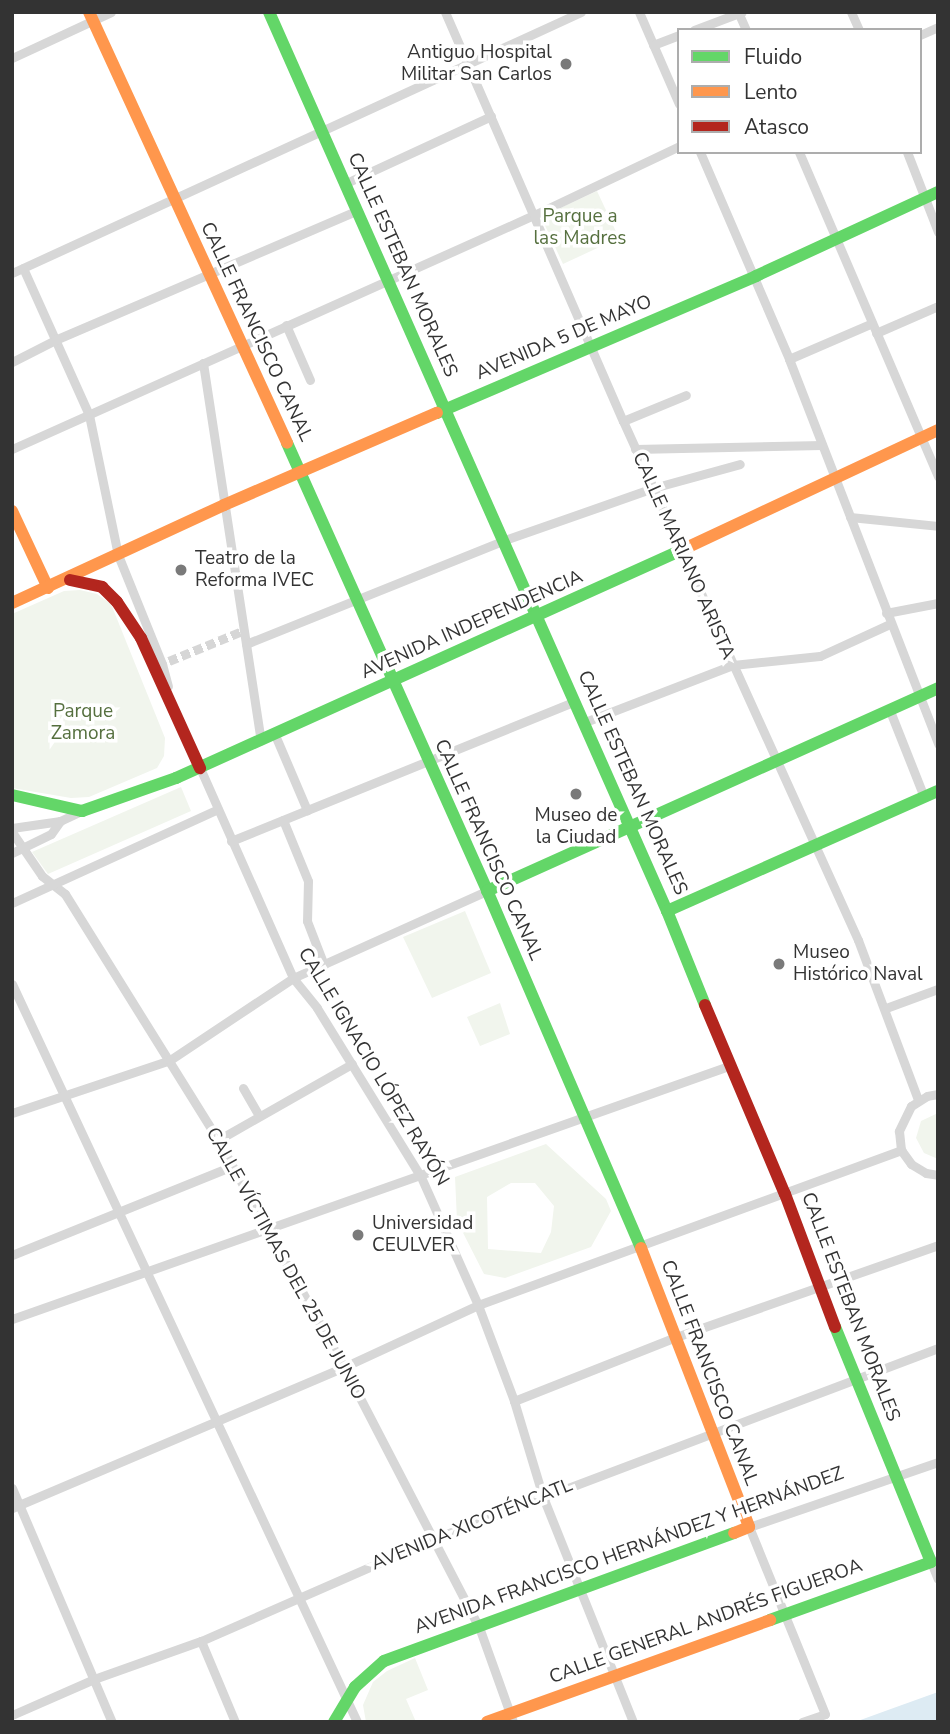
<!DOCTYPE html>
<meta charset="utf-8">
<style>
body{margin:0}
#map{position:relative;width:950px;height:1734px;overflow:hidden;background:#fff;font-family:"Nunito Sans",sans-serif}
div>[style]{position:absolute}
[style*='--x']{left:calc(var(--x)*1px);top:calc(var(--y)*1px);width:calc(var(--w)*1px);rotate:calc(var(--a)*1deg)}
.green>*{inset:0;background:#f1f5ed}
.water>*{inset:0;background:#ddebf3}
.street-tunnel>*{height:9px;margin-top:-4.5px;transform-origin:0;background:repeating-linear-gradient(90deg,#d6d6d6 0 9px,transparent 0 13.5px)}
.street>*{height:9px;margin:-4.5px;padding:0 4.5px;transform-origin:4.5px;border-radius:4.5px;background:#d7d7d7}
.fast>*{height:12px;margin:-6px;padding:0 6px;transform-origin:6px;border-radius:6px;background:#63d668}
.slow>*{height:12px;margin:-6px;padding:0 6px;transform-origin:6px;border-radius:6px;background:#ff974d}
.jam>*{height:12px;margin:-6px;padding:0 6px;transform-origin:6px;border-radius:6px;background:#b3261e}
.dots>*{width:19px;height:19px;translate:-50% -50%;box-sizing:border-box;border:4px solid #fff;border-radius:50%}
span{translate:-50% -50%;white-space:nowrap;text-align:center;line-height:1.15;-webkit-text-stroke:7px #fff;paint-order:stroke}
.poi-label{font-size:19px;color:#333}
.right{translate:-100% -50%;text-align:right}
.left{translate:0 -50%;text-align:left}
.park-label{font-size:19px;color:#56703f}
.street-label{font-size:19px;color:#333}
.frame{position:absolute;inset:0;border:14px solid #333;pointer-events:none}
.legend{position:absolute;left:677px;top:28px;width:245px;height:126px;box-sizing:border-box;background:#fff;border:2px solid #adadad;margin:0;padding:9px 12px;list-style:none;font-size:21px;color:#333}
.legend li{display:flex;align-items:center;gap:14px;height:35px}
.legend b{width:35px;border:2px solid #adadad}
</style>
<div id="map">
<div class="green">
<div style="clip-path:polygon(597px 191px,619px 238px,563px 264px,541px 217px)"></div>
<div style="clip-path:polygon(80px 590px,97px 594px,111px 604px,165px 738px,164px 756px,157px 768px,89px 797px,71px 798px,12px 788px,12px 614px,64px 591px)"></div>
<div style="clip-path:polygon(181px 787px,191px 811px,48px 874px,32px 852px)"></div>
<div style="clip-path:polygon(465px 911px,491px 973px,432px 998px,403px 937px)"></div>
<div style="clip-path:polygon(500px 1003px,510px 1034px,480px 1046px,467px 1017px)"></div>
<div style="clip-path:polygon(938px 1113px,938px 1159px,924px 1153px,916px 1138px,921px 1121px)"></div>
<div style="clip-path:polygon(evenodd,546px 1144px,606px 1199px,611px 1211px,591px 1247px,505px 1278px,484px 1274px,457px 1221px,455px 1177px,546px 1144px,511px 1183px,535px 1183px,554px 1206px,551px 1232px,541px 1253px,488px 1249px,487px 1197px,511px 1183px)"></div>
<div style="clip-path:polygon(415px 1658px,428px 1690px,406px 1699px,416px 1722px,366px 1722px,363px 1705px,373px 1682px,387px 1671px)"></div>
</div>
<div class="water">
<div style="clip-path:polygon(938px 1692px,938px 1722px,855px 1722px,888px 1710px)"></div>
</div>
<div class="street-tunnel">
<div style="--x:169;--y:661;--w:77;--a:-22.2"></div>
</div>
<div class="street">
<div style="--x:445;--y:12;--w:446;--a:66.5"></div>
<div style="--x:623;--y:421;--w:570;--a:65.64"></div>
<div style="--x:858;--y:940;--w:171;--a:69.4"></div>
<div style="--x:639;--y:12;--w:100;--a:66.5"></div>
<div style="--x:738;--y:12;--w:20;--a:66"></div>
<div style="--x:851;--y:12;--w:20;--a:66"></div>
<div style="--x:694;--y:30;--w:51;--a:-20.6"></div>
<div style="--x:920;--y:35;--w:20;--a:-24"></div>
<div style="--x:653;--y:45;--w:28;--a:-21"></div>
<div style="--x:12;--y:58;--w:109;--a:-24.9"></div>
<div style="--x:700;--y:152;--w:225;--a:66.7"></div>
<div style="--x:789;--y:359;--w:413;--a:68.8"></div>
<div style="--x:799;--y:152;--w:353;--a:66.8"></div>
<div style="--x:907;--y:152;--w:86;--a:68.8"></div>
<div style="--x:344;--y:184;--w:162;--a:-24.8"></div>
<div style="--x:23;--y:268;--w:161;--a:65.8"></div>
<div style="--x:89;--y:415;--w:143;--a:78.3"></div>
<div style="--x:118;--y:555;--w:118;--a:68"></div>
<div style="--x:162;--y:664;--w:23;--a:75"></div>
<div style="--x:12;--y:273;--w:626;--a:-24.64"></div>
<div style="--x:286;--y:325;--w:60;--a:66.4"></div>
<div style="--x:876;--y:333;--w:68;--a:-23.5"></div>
<div style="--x:789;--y:359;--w:90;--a:-23.4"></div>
<div style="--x:12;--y:362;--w:48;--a:-27.1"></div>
<div style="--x:55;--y:340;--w:327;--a:-23.2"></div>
<div style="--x:203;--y:363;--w:382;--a:81.3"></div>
<div style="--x:623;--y:421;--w:68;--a:-22.4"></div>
<div style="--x:12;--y:449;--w:572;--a:-24.15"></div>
<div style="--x:534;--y:215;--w:161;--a:-25.4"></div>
<div style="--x:635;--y:449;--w:187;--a:-1.2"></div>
<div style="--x:850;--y:517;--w:88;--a:5.8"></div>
<div style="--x:886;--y:613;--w:53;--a:-10.9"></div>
<div style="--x:246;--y:644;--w:276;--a:-21.9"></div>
<div style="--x:502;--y:541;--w:160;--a:-19.3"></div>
<div style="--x:653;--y:488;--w:90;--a:-15.4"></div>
<div style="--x:890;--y:711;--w:92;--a:68.4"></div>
<div style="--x:585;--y:722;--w:159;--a:-21.1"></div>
<div style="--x:733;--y:665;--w:87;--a:-5.9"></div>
<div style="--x:820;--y:656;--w:77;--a:-24.6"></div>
<div style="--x:275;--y:735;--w:82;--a:66.9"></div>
<div style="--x:200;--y:768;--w:230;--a:66.1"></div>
<div style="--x:293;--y:978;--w:38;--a:51"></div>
<div style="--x:317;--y:1008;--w:198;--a:58.4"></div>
<div style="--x:421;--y:1177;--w:140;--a:66"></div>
<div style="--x:478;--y:1305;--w:103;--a:69.4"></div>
<div style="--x:514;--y:1401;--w:100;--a:73.2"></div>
<div style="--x:543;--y:1497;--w:242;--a:68.2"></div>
<div style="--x:283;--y:820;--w:66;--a:67.7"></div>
<div style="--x:308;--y:881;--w:40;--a:91.4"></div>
<div style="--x:307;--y:921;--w:47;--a:68.9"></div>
<div style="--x:12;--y:828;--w:49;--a:-8.3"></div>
<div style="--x:60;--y:821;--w:23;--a:-25"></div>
<div style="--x:12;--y:832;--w:53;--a:55.7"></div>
<div style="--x:42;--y:876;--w:29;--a:38"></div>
<div style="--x:65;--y:894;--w:290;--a:58.1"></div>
<div style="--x:218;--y:1140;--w:260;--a:61"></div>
<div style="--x:344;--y:1367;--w:293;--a:62.6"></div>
<div style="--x:479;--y:1627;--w:101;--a:70.3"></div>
<div style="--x:231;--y:841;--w:371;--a:-22.1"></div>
<div style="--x:12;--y:853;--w:43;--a:-26"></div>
<div style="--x:51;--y:834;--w:16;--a:-55"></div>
<div style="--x:12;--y:903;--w:226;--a:-24.5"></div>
<div style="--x:12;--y:984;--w:815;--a:64.94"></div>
<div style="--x:886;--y:1008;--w:55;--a:-20.1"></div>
<div style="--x:243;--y:1088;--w:32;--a:60"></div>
<div style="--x:938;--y:1094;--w:11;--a:170"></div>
<div style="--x:927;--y:1096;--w:19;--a:148"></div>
<div style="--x:911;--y:1106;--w:28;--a:116"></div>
<div style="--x:899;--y:1131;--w:19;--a:84"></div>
<div style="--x:901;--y:1150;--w:17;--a:54"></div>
<div style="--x:911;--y:1164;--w:17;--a:31"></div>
<div style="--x:926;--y:1173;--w:12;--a:9"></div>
<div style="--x:12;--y:1113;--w:167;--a:-18.5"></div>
<div style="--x:170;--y:1060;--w:148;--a:-33.7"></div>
<div style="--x:293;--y:978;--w:213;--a:-24.2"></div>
<div style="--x:218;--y:1140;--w:154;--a:-29.6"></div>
<div style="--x:12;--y:1255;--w:237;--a:-22"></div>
<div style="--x:12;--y:1319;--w:760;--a:-19.44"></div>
<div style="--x:514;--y:1401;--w:174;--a:-21.6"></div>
<div style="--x:676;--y:1337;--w:278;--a:-19.3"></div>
<div style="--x:12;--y:1488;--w:254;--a:66.9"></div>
<div style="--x:12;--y:1508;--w:361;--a:-23"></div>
<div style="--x:344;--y:1367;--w:148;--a:-24.8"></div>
<div style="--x:478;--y:1305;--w:451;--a:-20.1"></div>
<div style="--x:938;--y:1560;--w:7;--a:164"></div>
<div style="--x:931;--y:1562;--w:18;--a:68"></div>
<div style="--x:201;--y:1641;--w:88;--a:67.2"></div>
<div style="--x:12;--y:1715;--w:90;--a:-23.7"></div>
<div style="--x:94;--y:1679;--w:114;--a:-19.6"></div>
<div style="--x:201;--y:1641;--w:253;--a:-23.7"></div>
<div style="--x:433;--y:1539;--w:540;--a:-20.72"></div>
<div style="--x:802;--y:1722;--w:24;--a:-19"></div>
<div style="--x:825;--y:1714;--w:202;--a:-112.1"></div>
<div style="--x:749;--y:1527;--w:200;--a:-19"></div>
</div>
<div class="fast">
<div style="--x:269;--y:12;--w:983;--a:66.12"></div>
<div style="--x:437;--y:413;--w:347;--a:-23.2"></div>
<div style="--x:756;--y:276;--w:200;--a:-24.8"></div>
<div style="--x:287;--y:443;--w:491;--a:65.9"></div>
<div style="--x:12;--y:795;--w:72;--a:12.9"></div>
<div style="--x:82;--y:811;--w:100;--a:-19.3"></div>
<div style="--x:176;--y:778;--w:559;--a:-24.27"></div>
<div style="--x:705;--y:1005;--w:101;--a:-112"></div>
<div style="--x:667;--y:911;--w:296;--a:-23.9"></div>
<div style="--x:641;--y:1248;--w:389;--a:-113.3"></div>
<div style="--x:487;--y:891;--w:495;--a:-24.2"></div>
<div style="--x:770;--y:1620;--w:171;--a:-19.8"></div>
<div style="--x:931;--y:1562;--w:254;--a:-112.2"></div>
<div style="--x:334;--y:1722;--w:41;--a:-59"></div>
<div style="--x:355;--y:1687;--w:39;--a:-42"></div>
<div style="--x:384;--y:1661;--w:373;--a:-20.1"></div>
</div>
<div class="slow">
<div style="--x:89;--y:12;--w:474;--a:65.3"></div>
<div style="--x:12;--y:511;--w:85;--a:64.9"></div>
<div style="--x:686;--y:548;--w:278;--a:-25.1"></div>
<div style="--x:12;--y:603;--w:234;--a:-24.8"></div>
<div style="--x:224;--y:505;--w:232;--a:-23.4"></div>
<div style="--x:641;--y:1248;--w:299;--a:68.8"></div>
<div style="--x:749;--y:1527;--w:16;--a:158"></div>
<div style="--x:487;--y:1722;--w:301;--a:-19.8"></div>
</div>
<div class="jam">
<div style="--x:70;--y:580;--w:33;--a:12"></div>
<div style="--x:102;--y:587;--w:21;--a:45"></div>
<div style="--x:117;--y:602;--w:43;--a:56.3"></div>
<div style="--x:141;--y:638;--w:143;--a:65.6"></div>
<div style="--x:705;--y:1005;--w:205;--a:67.1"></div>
<div style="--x:785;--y:1194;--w:142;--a:69.4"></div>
</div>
<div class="dots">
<div style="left:566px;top:64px;background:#7a7a7a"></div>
<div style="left:181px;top:570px;background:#7a7a7a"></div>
<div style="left:576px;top:794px;background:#7a7a7a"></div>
<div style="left:779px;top:964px;background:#7a7a7a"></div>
<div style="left:358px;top:1235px;background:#7a7a7a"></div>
</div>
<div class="poi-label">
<span class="right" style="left:552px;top:64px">Antiguo Hospital<br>Militar San Carlos</span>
<span class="left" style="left:195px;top:570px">Teatro de la<br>Reforma IVEC</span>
<span style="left:576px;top:827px">Museo de<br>la Ciudad</span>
<span class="left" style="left:793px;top:964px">Museo<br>Histórico Naval</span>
<span class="left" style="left:372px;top:1235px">Universidad<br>CEULVER</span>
</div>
<div class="park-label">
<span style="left:580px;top:228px">Parque a<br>las Madres</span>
<span style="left:83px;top:723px">Parque<br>Zamora</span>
</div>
<div class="street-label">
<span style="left:402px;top:265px;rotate:66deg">CALLE ESTEBAN MORALES</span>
<span style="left:256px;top:332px;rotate:65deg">CALLE FRANCISCO CANAL</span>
<span style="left:564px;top:338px;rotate:-23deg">AVENIDA 5 DE MAYO</span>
<span style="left:683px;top:556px;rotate:66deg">CALLE MARIANO ARISTA</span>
<span style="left:472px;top:625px;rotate:-24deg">AVENIDA INDEPENDENCIA</span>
<span style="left:632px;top:783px;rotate:66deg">CALLE ESTEBAN MORALES</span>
<span style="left:488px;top:850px;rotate:66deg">CALLE FRANCISCO CANAL</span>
<span style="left:373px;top:1067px;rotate:59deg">CALLE IGNACIO LÓPEZ RAYÓN</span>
<span style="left:285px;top:1264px;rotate:61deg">CALLE VÍCTIMAS DEL 25 DE JUNIO</span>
<span style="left:850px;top:1307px;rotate:69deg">CALLE ESTEBAN MORALES</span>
<span style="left:709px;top:1373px;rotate:69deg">CALLE FRANCISCO CANAL</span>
<span style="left:472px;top:1525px;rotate:-22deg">AVENIDA XICOTÉNCATL</span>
<span style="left:629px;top:1551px;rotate:-20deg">AVENIDA FRANCISCO HERNÁNDEZ Y HERNÁNDEZ</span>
<span style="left:706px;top:1622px;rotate:-20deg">CALLE GENERAL ANDRÉS FIGUEROA</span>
</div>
<div class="frame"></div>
<ul class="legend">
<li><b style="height:9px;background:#63d668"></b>Fluido</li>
<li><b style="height:9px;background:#ff974d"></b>Lento</li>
<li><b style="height:9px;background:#b3261e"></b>Atasco</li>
</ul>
</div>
